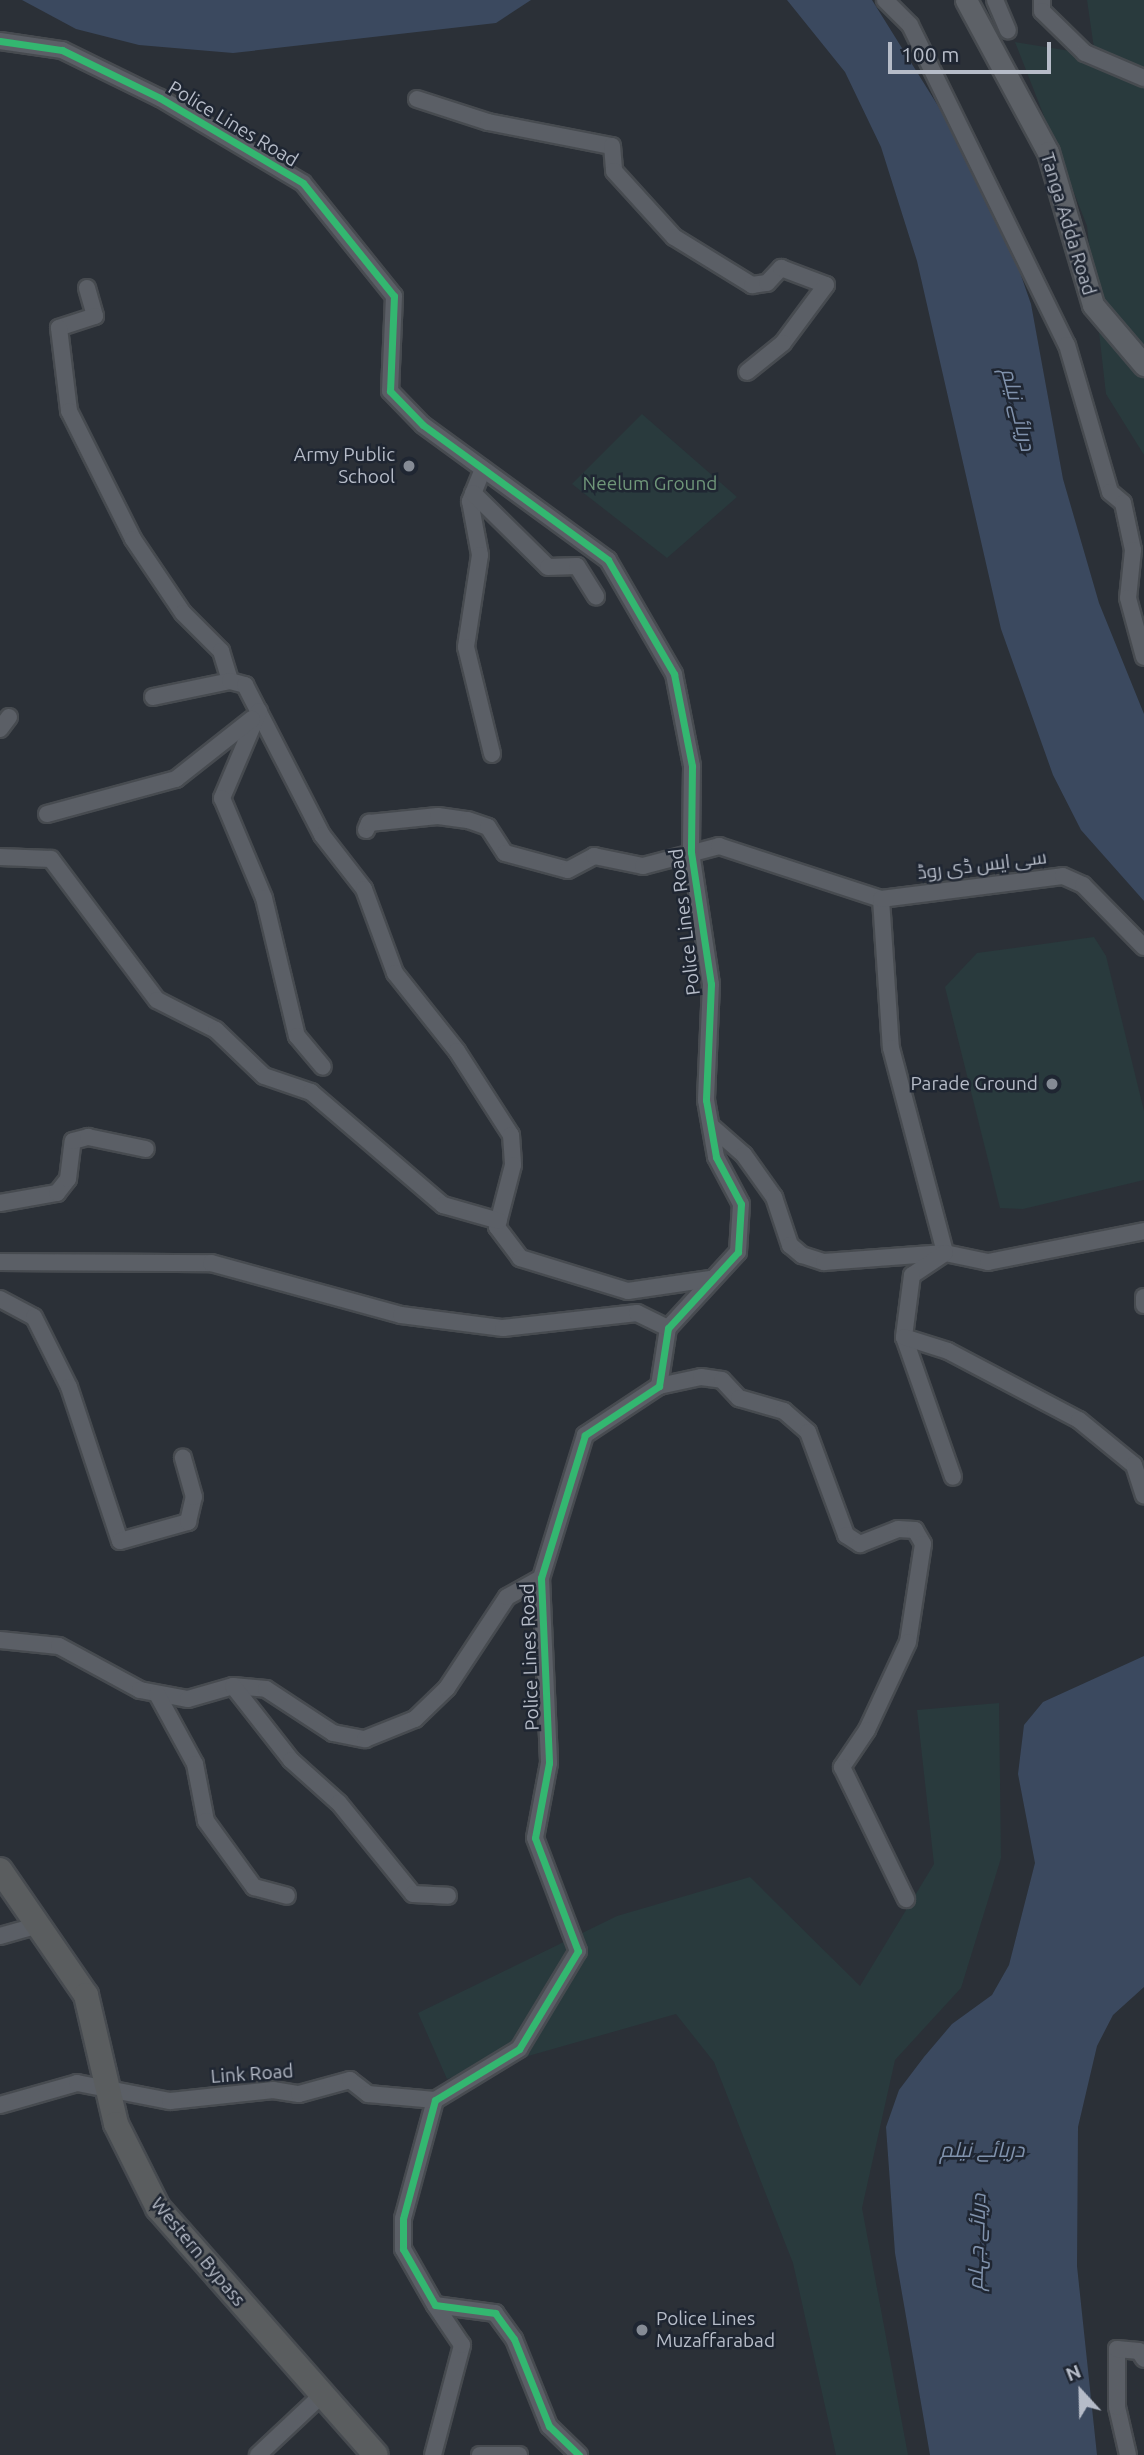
<!DOCTYPE html>
<meta charset="utf-8">
<style>
body{margin:0}
#map{position:relative;width:1144px;height:2455px;overflow:hidden;background:#2b3037;font-family:Ubuntu,Cairo,sans-serif}
div>[style]{position:absolute}
[style*='--x']{left:calc(var(--x)*1px);top:calc(var(--y)*1px);width:calc(var(--w)*1px);rotate:calc(var(--a)*1deg)}
.green>*{inset:0;background:#293a3d}
.water>*{inset:0;background:#3b495f}
.roads{filter:drop-shadow(2px 0 #474b50) drop-shadow(-2px 0 #474b50) drop-shadow(0 2px #474b50) drop-shadow(0 -2px #474b50)}
.minor>*{height:16px;margin:-8px;padding:0 8px;transform-origin:8px;border-radius:8px;background:#5b5f66}
.major>*{height:21px;margin:-10.5px;padding:0 10.5px;transform-origin:10.5px;border-radius:10.5px;background:#5d6167}
.highway>*{height:24px;margin:-12px;padding:0 12px;transform-origin:12px;border-radius:12px;background:#5a5d5f}
.cycleway>*{height:7px;margin:-3.5px;padding:0 3.5px;transform-origin:3.5px;border-radius:3.5px;background:#33b770}
.dots>*{width:19px;height:19px;translate:-50% -50%;box-sizing:border-box;border:4px solid #1f2632;border-radius:50%}
span{translate:-50% -50%;white-space:nowrap;text-align:center;line-height:1.15;-webkit-text-stroke:5px #1f2632;paint-order:stroke}
.street-label{font-size:19px;color:#b6bcc8}
.poi-label{font-size:19px;color:#b6bcc8}
.right{translate:-100% -50%;text-align:right}
.left{translate:0 -50%;text-align:left}
.park-label{font-size:19px;color:#6f9679}
.water-label{font-size:21px;color:#8092ac;font-style:italic}
.north{position:absolute;left:1046px;top:2357px;width:70px;height:70px;-webkit-text-stroke:5px #1f2632;paint-order:stroke;rotate:338deg;font-size:19px;font-weight:700;line-height:28px;text-align:center;color:#b6bcc8}
.north::after{content:'';display:block;margin:auto;width:24px;height:32px;background:#b6bcc8;clip-path:polygon(50% 0,100% 100%,50% 72%,0 100%)}
.scale{position:absolute;left:888px;top:42px;width:163px;height:32px;box-sizing:border-box;border:4px solid #b6bcc8;border-top:0;padding-left:9px;font-size:21px;line-height:24px;white-space:nowrap;color:#b6bcc8;-webkit-text-stroke:5px #1f2632;paint-order:stroke}
</style>
<div id="map">
<div class="green">
<div style="clip-path:polygon(1087px 0,1144px 0,1144px 455px,1106px 394px,1087px 226px,1015px 42px,1095px 55px)"></div>
<div style="clip-path:polygon(642px 414px,737px 497px,667px 558px,572px 484px)"></div>
<div style="clip-path:polygon(1094px 937px,1106px 956px,1144px 1111px,1144px 1180px,1023px 1209px,1000px 1208px,945px 987px,977px 953px)"></div>
<div style="clip-path:polygon(999px 1703px,1001px 1858px,961px 1988px,895px 2060px,862px 2208px,908px 2455px,836px 2455px,793px 2263px,714px 2062px,676px 2014px,447px 2079px,418px 2013px,617px 1916px,750px 1877px,860px 1986px,934px 1864px,917px 1710px)"></div>
</div>
<div class="water">
<div style="clip-path:polygon(22px 0,531px 0,496px 23px,233px 53px,139px 45px,76px 29px)"></div>
<div style="clip-path:polygon(787px 0,872px 0,945px 117px,1016px 261px,1031px 304px,1063px 479px,1099px 603px,1144px 714px,1144px 901px,1081px 830px,1053px 775px,1001px 629px,917px 261px,881px 147px,845px 72px)"></div>
<div style="clip-path:polygon(1144px 1656px,1144px 1987px,1113px 2015px,1097px 2046px,1078px 2127px,1077px 2266px,1097px 2455px,930px 2455px,895px 2253px,886px 2127px,899px 2090px,924px 2057px,952px 2024px,992px 1995px,1009px 1965px,1035px 1863px,1018px 1774px,1024px 1725px,1043px 1702px)"></div>
</div>
<div class="roads">
<div class="minor">
<div style="--x:885;--y:0;--w:35;--a:45"></div>
<div style="--x:910;--y:25;--w:356;--a:63.9"></div>
<div style="--x:1067;--y:345;--w:153;--a:73.7"></div>
<div style="--x:1110;--y:492;--w:17;--a:40"></div>
<div style="--x:1123;--y:503;--w:48;--a:78"></div>
<div style="--x:1133;--y:550;--w:48;--a:95.9"></div>
<div style="--x:1128;--y:598;--w:61;--a:74.8"></div>
<div style="--x:995;--y:0;--w:33;--a:67"></div>
<div style="--x:1042;--y:0;--w:11;--a:90"></div>
<div style="--x:1042;--y:11;--w:60;--a:44.3"></div>
<div style="--x:1085;--y:53;--w:64;--a:23"></div>
<div style="--x:0;--y:41;--w:63;--a:8.3"></div>
<div style="--x:62;--y:50;--w:109;--a:26.1"></div>
<div style="--x:160;--y:98;--w:166;--a:30.7"></div>
<div style="--x:303;--y:183;--w:145;--a:51.2"></div>
<div style="--x:394;--y:296;--w:95;--a:92.4"></div>
<div style="--x:390;--y:391;--w:47;--a:45.9"></div>
<div style="--x:423;--y:425;--w:229;--a:36.1"></div>
<div style="--x:608;--y:560;--w:132;--a:59.9"></div>
<div style="--x:674;--y:674;--w:94;--a:78.9"></div>
<div style="--x:692;--y:766;--w:86;--a:90.7"></div>
<div style="--x:691;--y:852;--w:134;--a:81.4"></div>
<div style="--x:711;--y:984;--w:116;--a:92.5"></div>
<div style="--x:706;--y:1100;--w:58;--a:80"></div>
<div style="--x:716;--y:1157;--w:53;--a:62"></div>
<div style="--x:741;--y:1204;--w:48;--a:93.6"></div>
<div style="--x:738;--y:1252;--w:103;--a:132.6"></div>
<div style="--x:668;--y:1328;--w:59;--a:98.8"></div>
<div style="--x:659;--y:1386;--w:89;--a:146.5"></div>
<div style="--x:585;--y:1435;--w:150;--a:107.1"></div>
<div style="--x:541;--y:1578;--w:185;--a:87.5"></div>
<div style="--x:549;--y:1763;--w:76;--a:100.6"></div>
<div style="--x:535;--y:1838;--w:121;--a:69.2"></div>
<div style="--x:578;--y:1951;--w:114;--a:121"></div>
<div style="--x:519;--y:2049;--w:98;--a:148.7"></div>
<div style="--x:435;--y:2100;--w:123;--a:105.1"></div>
<div style="--x:403;--y:2219;--w:30;--a:90"></div>
<div style="--x:403;--y:2249;--w:64;--a:60.3"></div>
<div style="--x:435;--y:2305;--w:61;--a:7.6"></div>
<div style="--x:495;--y:2313;--w:32;--a:54"></div>
<div style="--x:514;--y:2339;--w:94;--a:68.1"></div>
<div style="--x:549;--y:2426;--w:42;--a:44"></div>
<div style="--x:417;--y:99;--w:75;--a:17.9"></div>
<div style="--x:488;--y:122;--w:126;--a:11"></div>
<div style="--x:612;--y:146;--w:25;--a:85"></div>
<div style="--x:614;--y:171;--w:89;--a:47.7"></div>
<div style="--x:674;--y:237;--w:92;--a:31.6"></div>
<div style="--x:752;--y:285;--w:15;--a:-8"></div>
<div style="--x:767;--y:283;--w:21;--a:-47"></div>
<div style="--x:781;--y:268;--w:48;--a:20.7"></div>
<div style="--x:826;--y:285;--w:72;--a:126.6"></div>
<div style="--x:783;--y:343;--w:46;--a:141.1"></div>
<div style="--x:87;--y:288;--w:29;--a:74"></div>
<div style="--x:95;--y:316;--w:38;--a:162"></div>
<div style="--x:59;--y:328;--w:84;--a:83.1"></div>
<div style="--x:69;--y:411;--w:143;--a:63.4"></div>
<div style="--x:133;--y:539;--w:89;--a:56"></div>
<div style="--x:183;--y:613;--w:54;--a:45"></div>
<div style="--x:221;--y:651;--w:31;--a:73"></div>
<div style="--x:483;--y:469;--w:35;--a:112"></div>
<div style="--x:470;--y:501;--w:55;--a:79.5"></div>
<div style="--x:480;--y:555;--w:93;--a:98.7"></div>
<div style="--x:466;--y:647;--w:110;--a:76.3"></div>
<div style="--x:473;--y:493;--w:105;--a:44.6"></div>
<div style="--x:548;--y:567;--w:29;--a:-2"></div>
<div style="--x:577;--y:566;--w:36;--a:58"></div>
<div style="--x:153;--y:697;--w:79;--a:-11.7"></div>
<div style="--x:230;--y:681;--w:16;--a:15"></div>
<div style="--x:245;--y:685;--w:169;--a:62.8"></div>
<div style="--x:322;--y:835;--w:68;--a:52.1"></div>
<div style="--x:364;--y:889;--w:90;--a:69.7"></div>
<div style="--x:395;--y:973;--w:100;--a:51.5"></div>
<div style="--x:457;--y:1051;--w:100;--a:57.3"></div>
<div style="--x:511;--y:1135;--w:30;--a:86"></div>
<div style="--x:513;--y:1165;--w:64;--a:104.5"></div>
<div style="--x:497;--y:1227;--w:39;--a:53"></div>
<div style="--x:520;--y:1258;--w:113;--a:17"></div>
<div style="--x:628;--y:1291;--w:83;--a:-8.3"></div>
<div style="--x:259;--y:711;--w:95;--a:113"></div>
<div style="--x:222;--y:798;--w:108;--a:67.2"></div>
<div style="--x:264;--y:898;--w:142;--a:76.6"></div>
<div style="--x:297;--y:1036;--w:40;--a:50"></div>
<div style="--x:0;--y:729;--w:15;--a:-53"></div>
<div style="--x:47;--y:814;--w:134;--a:-15.2"></div>
<div style="--x:176;--y:779;--w:97;--a:-38.3"></div>
<div style="--x:366;--y:830;--w:8;--a:-67"></div>
<div style="--x:369;--y:823;--w:69;--a:-5.8"></div>
<div style="--x:438;--y:816;--w:30;--a:8"></div>
<div style="--x:468;--y:820;--w:21;--a:19"></div>
<div style="--x:488;--y:827;--w:31;--a:57"></div>
<div style="--x:505;--y:853;--w:65;--a:15.1"></div>
<div style="--x:568;--y:870;--w:30;--a:-28"></div>
<div style="--x:594;--y:856;--w:50;--a:11.5"></div>
<div style="--x:643;--y:866;--w:79;--a:-14.7"></div>
<div style="--x:719;--y:846;--w:170;--a:18.1"></div>
<div style="--x:881;--y:899;--w:149;--a:86.2"></div>
<div style="--x:891;--y:1048;--w:212;--a:75.2"></div>
<div style="--x:945;--y:1253;--w:44;--a:11.8"></div>
<div style="--x:988;--y:1262;--w:159;--a:-11.2"></div>
<div style="--x:0;--y:857;--w:51;--a:2.2"></div>
<div style="--x:51;--y:859;--w:176;--a:53.1"></div>
<div style="--x:157;--y:1000;--w:66;--a:27"></div>
<div style="--x:216;--y:1030;--w:66;--a:43.8"></div>
<div style="--x:264;--y:1076;--w:50;--a:18.8"></div>
<div style="--x:311;--y:1092;--w:174;--a:40.6"></div>
<div style="--x:443;--y:1205;--w:58;--a:15.9"></div>
<div style="--x:881;--y:899;--w:183;--a:-7.2"></div>
<div style="--x:1063;--y:876;--w:22;--a:24"></div>
<div style="--x:1083;--y:885;--w:87;--a:45.5"></div>
<div style="--x:711;--y:1126;--w:44;--a:41.3"></div>
<div style="--x:744;--y:1155;--w:52;--a:54.5"></div>
<div style="--x:774;--y:1197;--w:51;--a:71.6"></div>
<div style="--x:790;--y:1245;--w:16;--a:40"></div>
<div style="--x:802;--y:1255;--w:23;--a:18"></div>
<div style="--x:824;--y:1262;--w:121;--a:-4.3"></div>
<div style="--x:0;--y:1203;--w:58;--a:-10"></div>
<div style="--x:57;--y:1193;--w:18;--a:-52"></div>
<div style="--x:68;--y:1179;--w:38;--a:-83"></div>
<div style="--x:73;--y:1141;--w:16;--a:-15"></div>
<div style="--x:88;--y:1137;--w:59;--a:11.7"></div>
<div style="--x:945;--y:1253;--w:40;--a:146"></div>
<div style="--x:912;--y:1275;--w:63;--a:97.4"></div>
<div style="--x:904;--y:1337;--w:148;--a:70.7"></div>
<div style="--x:0;--y:1262;--w:211;--a:0.3"></div>
<div style="--x:211;--y:1263;--w:197;--a:15.3"></div>
<div style="--x:401;--y:1315;--w:103;--a:7.3"></div>
<div style="--x:503;--y:1328;--w:135;--a:-6.4"></div>
<div style="--x:637;--y:1313;--w:34;--a:26"></div>
<div style="--x:1144;--y:1297;--w:8;--a:90"></div>
<div style="--x:0;--y:1299;--w:38;--a:28"></div>
<div style="--x:34;--y:1317;--w:78;--a:63.4"></div>
<div style="--x:69;--y:1387;--w:162;--a:71.7"></div>
<div style="--x:120;--y:1541;--w:71;--a:-15.6"></div>
<div style="--x:188;--y:1522;--w:26;--a:-77"></div>
<div style="--x:194;--y:1497;--w:41;--a:-105.8"></div>
<div style="--x:904;--y:1337;--w:46;--a:17.7"></div>
<div style="--x:948;--y:1351;--w:148;--a:27.8"></div>
<div style="--x:1079;--y:1420;--w:71;--a:39.3"></div>
<div style="--x:1134;--y:1465;--w:32;--a:72"></div>
<div style="--x:659;--y:1386;--w:43;--a:-12.1"></div>
<div style="--x:701;--y:1377;--w:21;--a:8"></div>
<div style="--x:722;--y:1380;--w:25;--a:47"></div>
<div style="--x:739;--y:1398;--w:47;--a:16.1"></div>
<div style="--x:784;--y:1411;--w:32;--a:41"></div>
<div style="--x:808;--y:1432;--w:110;--a:69.7"></div>
<div style="--x:846;--y:1535;--w:17;--a:33"></div>
<div style="--x:860;--y:1544;--w:41;--a:-21.5"></div>
<div style="--x:898;--y:1529;--w:17;--a:3"></div>
<div style="--x:915;--y:1530;--w:16;--a:60"></div>
<div style="--x:923;--y:1544;--w:99;--a:98.7"></div>
<div style="--x:908;--y:1642;--w:97;--a:115"></div>
<div style="--x:867;--y:1730;--w:45;--a:124"></div>
<div style="--x:842;--y:1767;--w:147;--a:64.1"></div>
<div style="--x:0;--y:1640;--w:59;--a:5.8"></div>
<div style="--x:59;--y:1646;--w:92;--a:28.5"></div>
<div style="--x:140;--y:1690;--w:49;--a:10.6"></div>
<div style="--x:188;--y:1699;--w:47;--a:-16.1"></div>
<div style="--x:233;--y:1686;--w:33;--a:5"></div>
<div style="--x:266;--y:1689;--w:80;--a:33.3"></div>
<div style="--x:333;--y:1733;--w:33;--a:11"></div>
<div style="--x:365;--y:1739;--w:54;--a:-21.8"></div>
<div style="--x:415;--y:1719;--w:45;--a:-44.1"></div>
<div style="--x:447;--y:1688;--w:109;--a:-56.6"></div>
<div style="--x:507;--y:1597;--w:39;--a:-29"></div>
<div style="--x:233;--y:1686;--w:94;--a:51.9"></div>
<div style="--x:291;--y:1760;--w:64;--a:41.9"></div>
<div style="--x:339;--y:1803;--w:117;--a:50.9"></div>
<div style="--x:413;--y:1894;--w:35;--a:3"></div>
<div style="--x:157;--y:1694;--w:80;--a:61.5"></div>
<div style="--x:195;--y:1764;--w:58;--a:79.1"></div>
<div style="--x:206;--y:1821;--w:82;--a:54"></div>
<div style="--x:254;--y:1887;--w:34;--a:15"></div>
<div style="--x:0;--y:1936;--w:41;--a:-15.8"></div>
<div style="--x:0;--y:2105;--w:80;--a:-15.9"></div>
<div style="--x:77;--y:2083;--w:95;--a:11"></div>
<div style="--x:170;--y:2101;--w:104;--a:-6.1"></div>
<div style="--x:273;--y:2090;--w:26;--a:9"></div>
<div style="--x:299;--y:2094;--w:53;--a:-15.4"></div>
<div style="--x:350;--y:2080;--w:23;--a:38"></div>
<div style="--x:368;--y:2094;--w:67;--a:5.1"></div>
<div style="--x:258;--y:2455;--w:88;--a:-43.2"></div>
<div style="--x:433;--y:2455;--w:114;--a:-75.2"></div>
<div style="--x:462;--y:2345;--w:48;--a:-124"></div>
<div style="--x:480;--y:2455;--w:39;--a:0"></div>
<div style="--x:1128;--y:2455;--w:49;--a:-102.9"></div>
<div style="--x:1117;--y:2407;--w:58;--a:-90"></div>
<div style="--x:1117;--y:2349;--w:22;--a:5"></div>
<div style="--x:1139;--y:2351;--w:9;--a:58"></div>
</div>
<div class="major">
<div style="--x:966;--y:0;--w:173;--a:61.7"></div>
<div style="--x:1048;--y:152;--w:159;--a:73.6"></div>
<div style="--x:1093;--y:305;--w:79;--a:49.6"></div>
</div>
<div class="highway">
<div style="--x:0;--y:1870;--w:152;--a:55.5"></div>
<div style="--x:86;--y:1995;--w:132;--a:76.9"></div>
<div style="--x:116;--y:2124;--w:94;--a:63.4"></div>
<div style="--x:158;--y:2208;--w:329;--a:48.6"></div>
</div>
</div>
<div class="cycleway">
<div style="--x:0;--y:41;--w:63;--a:8.3"></div>
<div style="--x:62;--y:50;--w:109;--a:26.1"></div>
<div style="--x:160;--y:98;--w:166;--a:30.7"></div>
<div style="--x:303;--y:183;--w:145;--a:51.2"></div>
<div style="--x:394;--y:296;--w:95;--a:92.4"></div>
<div style="--x:390;--y:391;--w:47;--a:45.9"></div>
<div style="--x:423;--y:425;--w:229;--a:36.1"></div>
<div style="--x:608;--y:560;--w:132;--a:59.9"></div>
<div style="--x:674;--y:674;--w:94;--a:78.9"></div>
<div style="--x:692;--y:766;--w:86;--a:90.7"></div>
<div style="--x:691;--y:852;--w:134;--a:81.4"></div>
<div style="--x:711;--y:984;--w:116;--a:92.5"></div>
<div style="--x:706;--y:1100;--w:58;--a:80"></div>
<div style="--x:716;--y:1157;--w:53;--a:62"></div>
<div style="--x:741;--y:1204;--w:48;--a:93.6"></div>
<div style="--x:738;--y:1252;--w:103;--a:132.6"></div>
<div style="--x:668;--y:1328;--w:59;--a:98.8"></div>
<div style="--x:659;--y:1386;--w:89;--a:146.5"></div>
<div style="--x:585;--y:1435;--w:150;--a:107.1"></div>
<div style="--x:541;--y:1578;--w:185;--a:87.5"></div>
<div style="--x:549;--y:1763;--w:76;--a:100.6"></div>
<div style="--x:535;--y:1838;--w:121;--a:69.2"></div>
<div style="--x:578;--y:1951;--w:114;--a:121"></div>
<div style="--x:519;--y:2049;--w:98;--a:148.7"></div>
<div style="--x:435;--y:2100;--w:123;--a:105.1"></div>
<div style="--x:403;--y:2219;--w:30;--a:90"></div>
<div style="--x:403;--y:2249;--w:64;--a:60.3"></div>
<div style="--x:435;--y:2305;--w:61;--a:7.6"></div>
<div style="--x:495;--y:2313;--w:32;--a:54"></div>
<div style="--x:514;--y:2339;--w:94;--a:68.1"></div>
<div style="--x:549;--y:2426;--w:42;--a:44"></div>
</div>
<div class="dots">
<div style="left:409px;top:466px;background:#858b95"></div>
<div style="left:1052px;top:1084px;background:#858b95"></div>
<div style="left:642px;top:2330px;background:#858b95"></div>
</div>
<div class="street-label">
<span style="left:233px;top:124px;rotate:31deg">Police Lines Road</span>
<span style="left:1068px;top:224px;rotate:73deg">Tanga Adda Road</span>
<span style="left:982px;top:865px;rotate:-7deg">سی ایس ڈی روڈ</span>
<span style="left:685px;top:922px;rotate:-97deg">Police Lines Road</span>
<span style="left:530px;top:1657px;rotate:-92deg">Police Lines Road</span>
<span style="left:252px;top:2074px;rotate:-4deg">Link Road</span>
<span style="left:198px;top:2252px;rotate:50deg">Western Bypass</span>
</div>
<div class="poi-label">
<span class="right" style="left:395px;top:466px">Army Public<br>School</span>
<span class="right" style="left:1038px;top:1084px">Parade Ground</span>
<span class="left" style="left:656px;top:2330px">Police Lines<br>Muzaffarabad</span>
</div>
<div class="park-label">
<span style="left:650px;top:484px">Neelum Ground</span>
</div>
<div class="water-label">
<span style="left:1019px;top:409px;rotate:76deg">دریائے نیلم</span>
<span style="left:982px;top:2149px">دریائے نیلم</span>
<span style="left:976px;top:2242px;rotate:-88deg">دریائے جہلم</span>
</div>
<div class="north">N</div>
<div class="scale">100 m</div>
</div>
